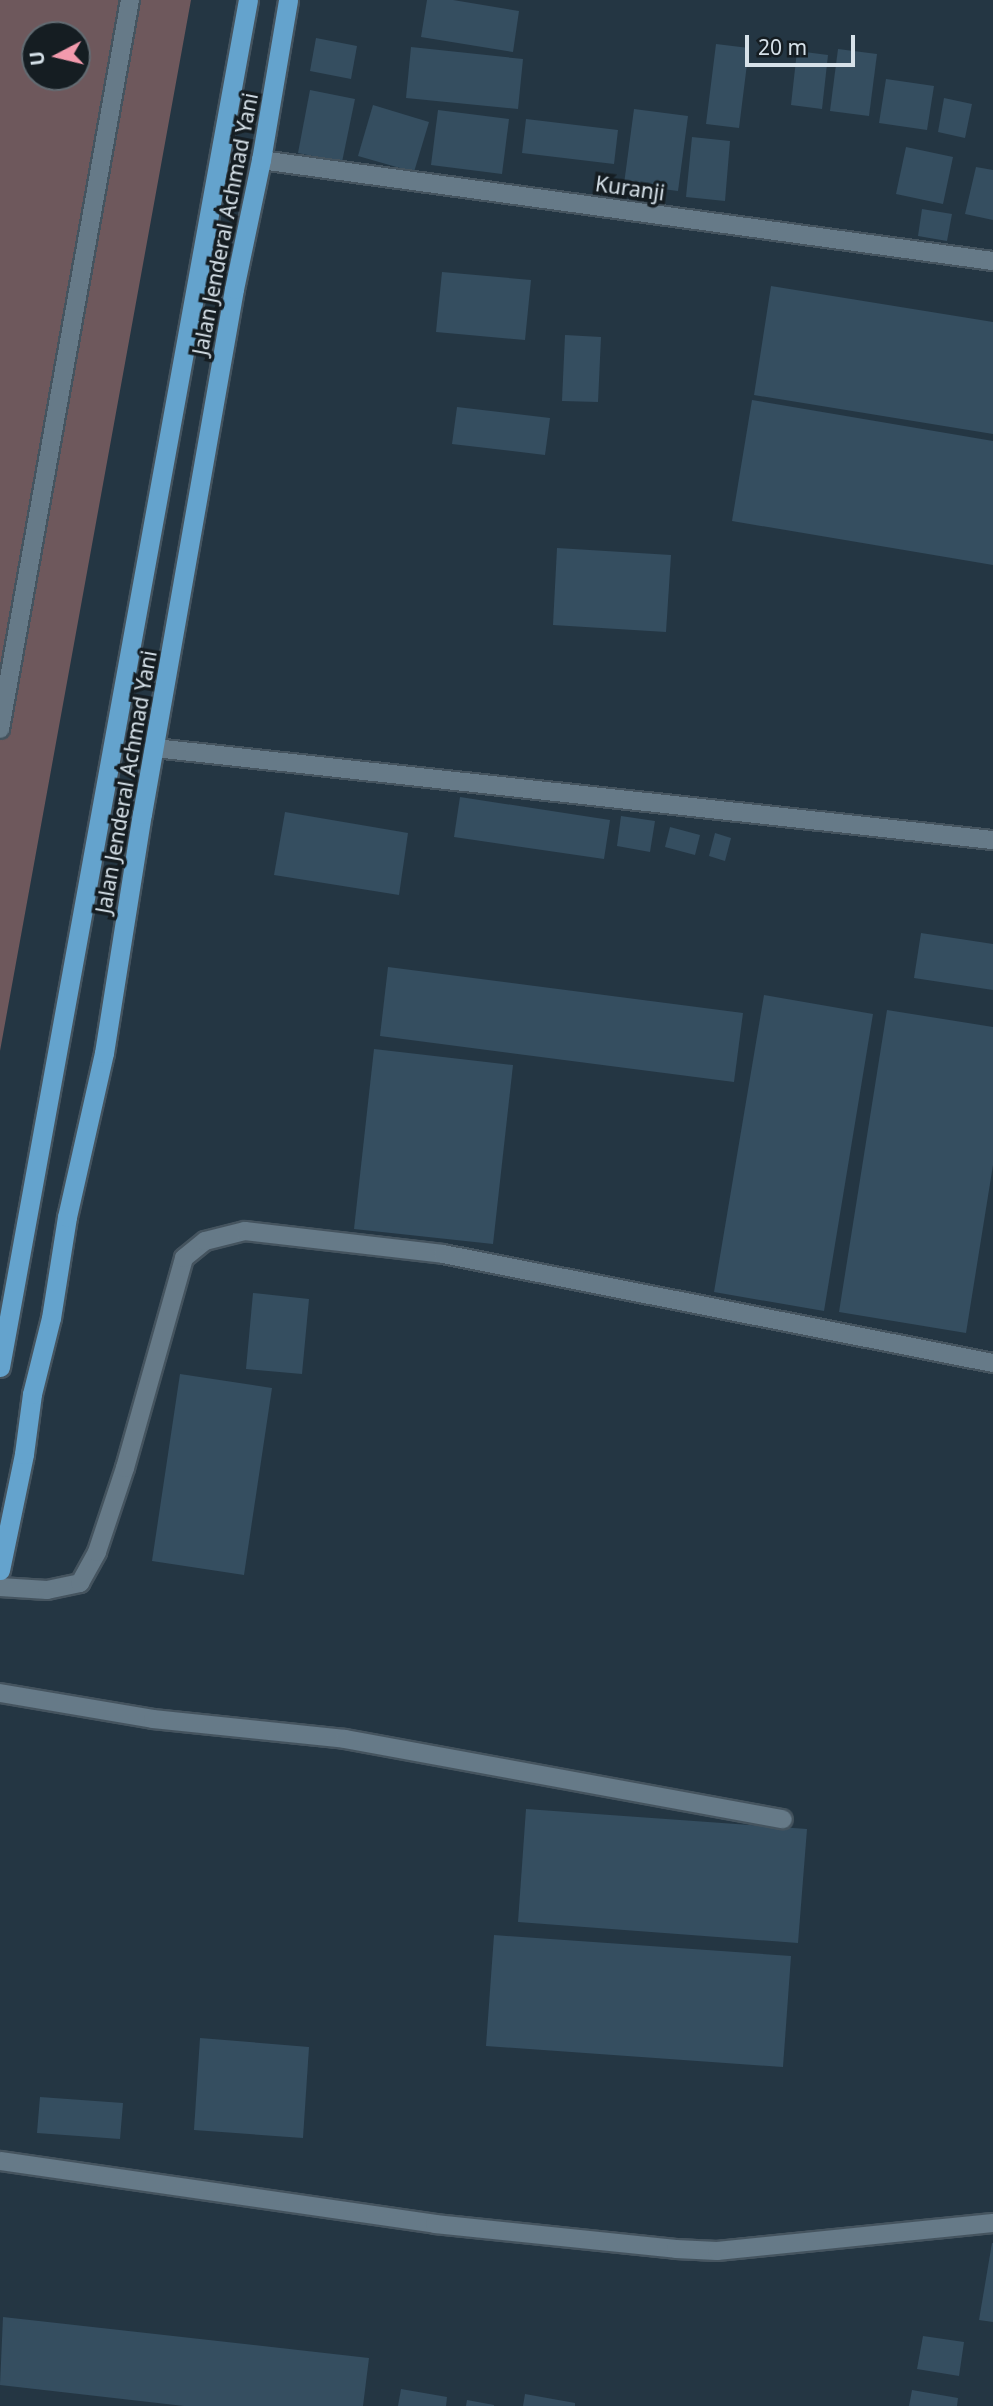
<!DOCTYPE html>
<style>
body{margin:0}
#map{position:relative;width:993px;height:2406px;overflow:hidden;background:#243643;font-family:"Noto Sans",sans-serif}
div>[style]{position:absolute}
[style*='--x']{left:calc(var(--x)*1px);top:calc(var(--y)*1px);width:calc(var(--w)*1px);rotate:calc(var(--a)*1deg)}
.green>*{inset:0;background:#6e585c}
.building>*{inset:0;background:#354e60}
.roads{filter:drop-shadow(2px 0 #45545f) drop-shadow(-2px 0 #45545f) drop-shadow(0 2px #45545f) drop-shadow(0 -2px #45545f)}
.service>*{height:18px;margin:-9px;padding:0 9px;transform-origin:9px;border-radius:9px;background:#667a88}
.minor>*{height:18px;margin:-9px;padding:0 9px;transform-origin:9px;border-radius:9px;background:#667a88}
.trunk>*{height:19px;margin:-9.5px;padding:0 9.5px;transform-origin:9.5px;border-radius:9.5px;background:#64a3cd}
span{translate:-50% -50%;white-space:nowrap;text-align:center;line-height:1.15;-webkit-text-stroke:7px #151d22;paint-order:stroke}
.street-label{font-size:21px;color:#d6e1e9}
.north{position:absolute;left:21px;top:21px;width:70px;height:70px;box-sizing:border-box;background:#151d22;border:2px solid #626b72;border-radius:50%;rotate:263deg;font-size:19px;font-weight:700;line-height:28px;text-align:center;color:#d6e1e9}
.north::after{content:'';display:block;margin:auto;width:24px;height:32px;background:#f29aad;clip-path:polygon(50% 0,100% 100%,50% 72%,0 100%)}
.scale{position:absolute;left:745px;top:35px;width:110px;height:32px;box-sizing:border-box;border:4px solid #d6e1e9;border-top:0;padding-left:9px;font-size:21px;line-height:24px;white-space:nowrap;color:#d6e1e9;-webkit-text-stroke:5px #151d22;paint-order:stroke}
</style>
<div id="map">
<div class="green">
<div style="clip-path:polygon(evenodd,0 0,191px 0,0 1051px,0 0,35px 35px,77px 35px,77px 77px,35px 77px,35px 35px)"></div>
</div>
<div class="building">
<div style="clip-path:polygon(427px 0,453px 0,519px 11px,513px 52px,421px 37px)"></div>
<div style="clip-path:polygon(316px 38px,357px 46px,351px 79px,310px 71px)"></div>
<div style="clip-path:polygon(716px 44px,749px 48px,739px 128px,706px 124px)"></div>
<div style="clip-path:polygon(411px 47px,523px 59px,518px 109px,406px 98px)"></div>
<div style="clip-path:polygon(838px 49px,877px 54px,869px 116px,830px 111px)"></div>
<div style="clip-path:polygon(797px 51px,828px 55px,822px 109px,791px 105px)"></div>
<div style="clip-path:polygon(886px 79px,934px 86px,927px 130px,879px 123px)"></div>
<div style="clip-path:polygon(310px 90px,355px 99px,342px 162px,298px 153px)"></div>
<div style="clip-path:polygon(944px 98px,972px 104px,965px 138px,938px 132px)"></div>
<div style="clip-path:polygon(373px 105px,429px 122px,414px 172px,358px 156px)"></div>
<div style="clip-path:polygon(634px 109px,688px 116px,678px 191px,624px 184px)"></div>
<div style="clip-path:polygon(438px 110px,509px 119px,502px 174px,431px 165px)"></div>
<div style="clip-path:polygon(526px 119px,618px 130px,614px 164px,522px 153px)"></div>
<div style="clip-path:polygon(692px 137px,730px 141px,725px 201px,686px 197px)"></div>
<div style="clip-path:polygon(906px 147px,953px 157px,943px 204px,896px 194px)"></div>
<div style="clip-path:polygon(976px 167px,993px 170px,993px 220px,965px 214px)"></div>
<div style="clip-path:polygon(922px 209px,952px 214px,947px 241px,918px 236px)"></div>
<div style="clip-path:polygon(442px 272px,531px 280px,525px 340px,436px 332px)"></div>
<div style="clip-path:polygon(771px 286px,993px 322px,993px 434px,754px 395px)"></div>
<div style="clip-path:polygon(565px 335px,601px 337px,598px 402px,562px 401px)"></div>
<div style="clip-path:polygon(752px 400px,993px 441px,993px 565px,732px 521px)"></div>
<div style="clip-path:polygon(457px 407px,550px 418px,545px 455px,452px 444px)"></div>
<div style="clip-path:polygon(557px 548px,671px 555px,666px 632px,553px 625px)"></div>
<div style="clip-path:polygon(460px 797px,610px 820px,604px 859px,454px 837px)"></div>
<div style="clip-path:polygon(285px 812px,408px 833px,399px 895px,274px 875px)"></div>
<div style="clip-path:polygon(621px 816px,655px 821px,650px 852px,617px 846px)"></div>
<div style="clip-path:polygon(670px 827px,700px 835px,695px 855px,665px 847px)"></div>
<div style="clip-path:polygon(715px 833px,731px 838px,725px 861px,709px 856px)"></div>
<div style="clip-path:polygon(921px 933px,993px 944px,993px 990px,914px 978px)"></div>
<div style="clip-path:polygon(388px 967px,743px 1013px,734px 1082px,380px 1036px)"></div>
<div style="clip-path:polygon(764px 995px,873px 1014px,824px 1311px,714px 1292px)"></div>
<div style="clip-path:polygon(887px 1010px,993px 1027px,993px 1165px,966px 1333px,839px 1312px)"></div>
<div style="clip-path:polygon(374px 1049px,513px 1065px,493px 1244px,354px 1229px)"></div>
<div style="clip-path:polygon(253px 1293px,309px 1299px,302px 1374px,246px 1369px)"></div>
<div style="clip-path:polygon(180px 1374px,272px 1388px,244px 1575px,152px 1561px)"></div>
<div style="clip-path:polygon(526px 1809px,807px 1829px,798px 1943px,518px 1922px)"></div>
<div style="clip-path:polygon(494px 1935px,791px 1956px,783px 2067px,486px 2046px)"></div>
<div style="clip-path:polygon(200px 2038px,309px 2047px,303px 2138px,194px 2130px)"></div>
<div style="clip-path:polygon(40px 2097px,123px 2103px,120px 2139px,37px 2133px)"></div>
<div style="clip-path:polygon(992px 2243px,993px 2243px,993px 2322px,979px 2320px)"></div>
<div style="clip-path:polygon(3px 2317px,369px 2358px,363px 2406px,184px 2406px,0 2385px)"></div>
<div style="clip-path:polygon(923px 2336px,964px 2342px,959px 2376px,917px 2369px)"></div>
<div style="clip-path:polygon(401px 2389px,447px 2397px,446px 2406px,398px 2406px)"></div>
<div style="clip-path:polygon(912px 2390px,958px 2398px,957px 2406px,909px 2406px)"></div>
<div style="clip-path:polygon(525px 2394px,575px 2403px,575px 2406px,523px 2406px)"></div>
<div style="clip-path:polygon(467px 2400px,494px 2405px,494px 2406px,466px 2406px)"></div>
</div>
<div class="roads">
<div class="service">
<div style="--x:0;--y:729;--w:741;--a:-79.89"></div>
<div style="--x:155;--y:748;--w:843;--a:6.27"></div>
<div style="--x:0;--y:1587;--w:47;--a:3.7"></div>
<div style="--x:47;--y:1590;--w:34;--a:-12"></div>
<div style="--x:80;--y:1583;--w:35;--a:-61"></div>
<div style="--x:97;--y:1552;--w:89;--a:-71.6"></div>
<div style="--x:125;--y:1468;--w:218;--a:-74.3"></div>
<div style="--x:184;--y:1258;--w:27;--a:-39"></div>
<div style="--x:205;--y:1241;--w:41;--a:-14"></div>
<div style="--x:245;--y:1231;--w:199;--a:6.6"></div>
<div style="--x:443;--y:1254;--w:561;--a:11.21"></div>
<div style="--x:0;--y:1693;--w:155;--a:9.6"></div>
<div style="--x:153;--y:1719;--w:193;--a:5.9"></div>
<div style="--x:345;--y:1739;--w:445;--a:10.4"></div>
</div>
<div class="minor">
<div style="--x:261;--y:160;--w:739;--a:7.86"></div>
<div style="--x:0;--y:2161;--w:440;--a:8.2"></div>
<div style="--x:435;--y:2224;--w:242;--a:5.9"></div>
<div style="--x:676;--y:2249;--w:41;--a:2.8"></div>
<div style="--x:717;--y:2251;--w:277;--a:-5.8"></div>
</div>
<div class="trunk">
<div style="--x:0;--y:1367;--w:1389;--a:-79.72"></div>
<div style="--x:0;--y:1570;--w:118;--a:-78.3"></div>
<div style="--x:24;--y:1454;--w:61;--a:-82.4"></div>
<div style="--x:32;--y:1394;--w:78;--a:-76"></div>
<div style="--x:51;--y:1318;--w:102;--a:-81"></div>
<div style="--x:67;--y:1217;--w:168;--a:-77.3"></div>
<div style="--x:104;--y:1053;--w:242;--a:-81"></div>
<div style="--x:142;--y:814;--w:533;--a:-80.06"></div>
<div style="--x:234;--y:289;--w:132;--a:-78.2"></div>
<div style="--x:261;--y:160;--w:162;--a:-80.4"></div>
</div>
</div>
<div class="street-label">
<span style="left:630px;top:188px;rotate:8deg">Kuranji</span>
<span style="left:225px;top:224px;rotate:-79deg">Jalan Jenderal Achmad Yani</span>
<span style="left:126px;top:782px;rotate:-80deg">Jalan Jenderal Achmad Yani</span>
</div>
<div class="north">U</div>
<div class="scale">20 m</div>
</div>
